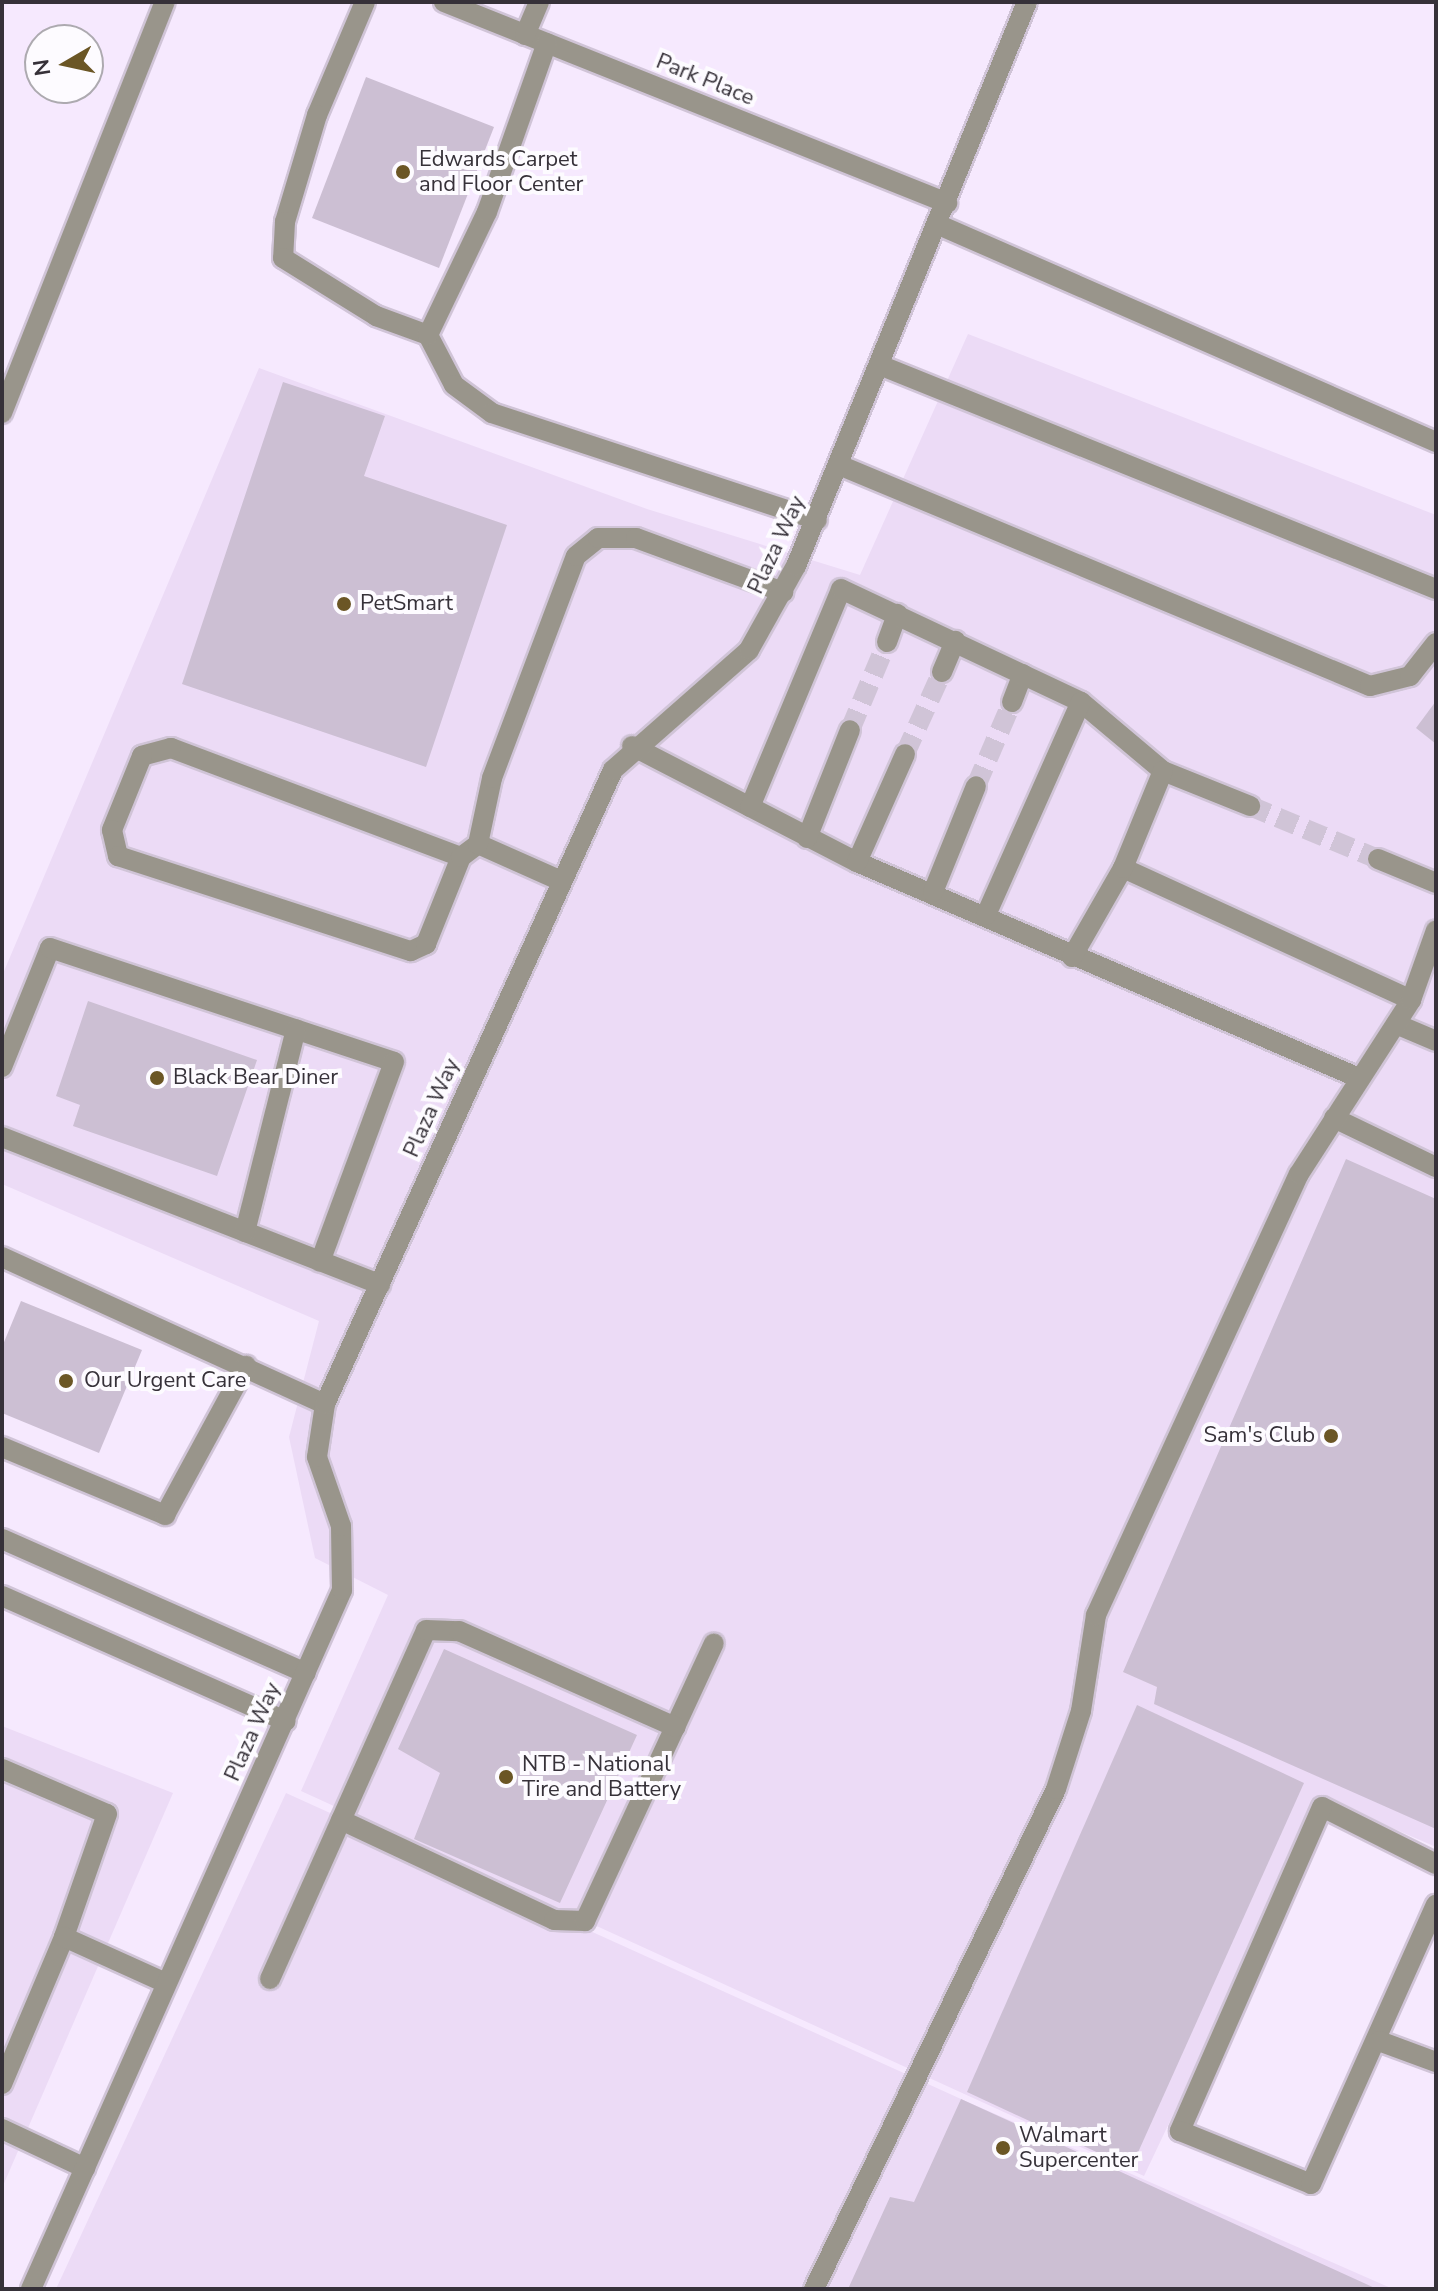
<!DOCTYPE html>
<style>
body{margin:0}
#map{position:relative;width:1438px;height:2291px;overflow:hidden;background:#f6e9fe;font-family:"Nunito Sans",sans-serif}
div>[style]{position:absolute}
[style*='--x']{left:calc(var(--x)*1px);top:calc(var(--y)*1px);width:calc(var(--w)*1px);rotate:calc(var(--a)*1deg)}
.built>*{inset:0;background:#ecdbf6}
.building>*{inset:0;background:#ccbfd3}
.minor-tunnel>*{height:20px;margin-top:-10px;transform-origin:0;background:repeating-linear-gradient(90deg,#d0c4d7 0 20px,transparent 0 30px)}
.roads{filter:drop-shadow(2px 0 #d0c4d7) drop-shadow(-2px 0 #d0c4d7) drop-shadow(0 2px #d0c4d7) drop-shadow(0 -2px #d0c4d7)}
.minor>*{height:20px;margin:-10px;padding:0 10px;transform-origin:10px;border-radius:10px;background:#99958b}
.dots>*{width:22px;height:22px;translate:-50% -50%;box-sizing:border-box;border:4px solid #fdfbff;border-radius:50%}
span{translate:-50% -50%;white-space:nowrap;text-align:center;line-height:1.15;-webkit-text-stroke:8px #fdfbff;paint-order:stroke}
.street-label{font-size:22px;color:#363139}
.poi-label{font-size:22px;color:#363139}
.left{translate:0 -50%;text-align:left}
.right{translate:-100% -50%;text-align:right}
.frame{position:absolute;inset:0;border:4px solid #363139;pointer-events:none}
.north{position:absolute;left:24px;top:24px;width:80px;height:80px;box-sizing:border-box;background:#fdfbff;border:2px solid #adaab0;border-radius:50%;rotate:261deg;font-size:22px;font-weight:700;line-height:32px;text-align:center;color:#363139}
.north::after{content:'';display:block;margin:auto;width:28px;height:36px;background:#6b5625;clip-path:polygon(50% 0,100% 100%,50% 72%,0 100%)}
</style>
<div id="map">
<div class="built">
<div style="clip-path:polygon(968px 334px,1436px 515px,1436px 1847px,1323px 1798px,1144px 2176px,301px 1791px,388px 1595px,315px 1558px,289px 1437px,319px 1321px,2px 1184px,2px 976px,259px 368px,647px 509px,860px 575px)"></div>
<div style="clip-path:polygon(2px 1726px,173px 1793px,2px 2188px)"></div>
<div style="clip-path:polygon(286px 1793px,961px 2099px,1393px 2289px,56px 2289px)"></div>
</div>
<div class="building">
<div style="clip-path:polygon(366px 77px,494px 127px,439px 268px,312px 218px)"></div>
<div style="clip-path:polygon(283px 382px,385px 416px,364px 476px,507px 525px,426px 767px,182px 684px)"></div>
<div style="clip-path:polygon(1436px 701px,1436px 744px,1416px 728px)"></div>
<div style="clip-path:polygon(88px 1001px,257px 1060px,217px 1176px,73px 1126px,80px 1105px,56px 1096px)"></div>
<div style="clip-path:polygon(1346px 1159px,1436px 1199px,1436px 1829px,1154px 1704px,1157px 1687px,1123px 1672px)"></div>
<div style="clip-path:polygon(21px 1301px,142px 1350px,99px 1453px,2px 1413px,2px 1347px)"></div>
<div style="clip-path:polygon(444px 1649px,637px 1735px,560px 1903px,414px 1839px,440px 1773px,398px 1749px)"></div>
<div style="clip-path:polygon(1137px 1705px,1304px 1783px,1131px 2168px,967px 2092px)"></div>
<div style="clip-path:polygon(961px 2099px,1377px 2289px,848px 2289px,890px 2197px,914px 2202px)"></div>
</div>
<div class="minor-tunnel">
<div style="--x:850;--y:730;--w:95;--a:-67.2"></div>
<div style="--x:905;--y:754;--w:90;--a:-65.7"></div>
<div style="--x:976;--y:786;--w:91;--a:-66.8"></div>
<div style="--x:1250;--y:806;--w:139;--a:22.5"></div>
</div>
<div class="roads">
<div class="minor">
<div style="--x:365;--y:2;--w:123;--a:113"></div>
<div style="--x:317;--y:115;--w:112;--a:106.7"></div>
<div style="--x:285;--y:222;--w:36;--a:93"></div>
<div style="--x:283;--y:258;--w:110;--a:31.9"></div>
<div style="--x:376;--y:316;--w:55;--a:20.1"></div>
<div style="--x:428;--y:335;--w:56;--a:62.5"></div>
<div style="--x:454;--y:385;--w:47;--a:36.4"></div>
<div style="--x:492;--y:413;--w:342;--a:18.2"></div>
<div style="--x:444;--y:2;--w:542;--a:21.78"></div>
<div style="--x:525;--y:35;--w:36;--a:-67"></div>
<div style="--x:939;--y:225;--w:542;--a:23.59"></div>
<div style="--x:428;--y:335;--w:136;--a:-64.4"></div>
<div style="--x:487;--y:212;--w:179;--a:-70.5"></div>
<div style="--x:882;--y:366;--w:597;--a:21.93"></div>
<div style="--x:2;--y:413;--w:442;--a:-68.4"></div>
<div style="--x:839;--y:465;--w:575;--a:22.6"></div>
<div style="--x:1370;--y:686;--w:41;--a:-14"></div>
<div style="--x:1410;--y:676;--w:42;--a:-51.8"></div>
<div style="--x:887;--y:642;--w:30;--a:-70"></div>
<div style="--x:942;--y:672;--w:34;--a:-67"></div>
<div style="--x:1012;--y:702;--w:30;--a:-69"></div>
<div style="--x:632;--y:746;--w:253;--a:27.3"></div>
<div style="--x:857;--y:862;--w:546;--a:23.28"></div>
<div style="--x:750;--y:807;--w:236;--a:-67.3"></div>
<div style="--x:841;--y:589;--w:265;--a:25.2"></div>
<div style="--x:1081;--y:702;--w:107;--a:40.1"></div>
<div style="--x:1163;--y:771;--w:94;--a:21.9"></div>
<div style="--x:807;--y:838;--w:116;--a:-68.3"></div>
<div style="--x:461;--y:857;--w:310;--a:-159.4"></div>
<div style="--x:171;--y:748;--w:30;--a:165"></div>
<div style="--x:142;--y:756;--w:80;--a:112.1"></div>
<div style="--x:112;--y:830;--w:27;--a:77"></div>
<div style="--x:118;--y:856;--w:308;--a:18"></div>
<div style="--x:411;--y:951;--w:17;--a:-25"></div>
<div style="--x:426;--y:944;--w:94;--a:-68.1"></div>
<div style="--x:461;--y:857;--w:21;--a:-37"></div>
<div style="--x:1378;--y:859;--w:63;--a:22.5"></div>
<div style="--x:857;--y:862;--w:118;--a:-66"></div>
<div style="--x:1123;--y:868;--w:317;--a:24.6"></div>
<div style="--x:559;--y:880;--w:89;--a:-156"></div>
<div style="--x:478;--y:844;--w:67;--a:-78"></div>
<div style="--x:492;--y:778;--w:237;--a:-69.3"></div>
<div style="--x:576;--y:556;--w:28;--a:-39"></div>
<div style="--x:598;--y:538;--w:38;--a:0"></div>
<div style="--x:636;--y:538;--w:157;--a:20.2"></div>
<div style="--x:933;--y:892;--w:114;--a:-67.9"></div>
<div style="--x:986;--y:915;--w:233;--a:-66"></div>
<div style="--x:1072;--y:957;--w:103;--a:-60.2"></div>
<div style="--x:1123;--y:868;--w:105;--a:-67.6"></div>
<div style="--x:1396;--y:1024;--w:43;--a:23"></div>
<div style="--x:2;--y:1067;--w:128;--a:-68"></div>
<div style="--x:50;--y:948;--w:362;--a:18.3"></div>
<div style="--x:394;--y:1062;--w:213;--a:110.3"></div>
<div style="--x:1334;--y:1118;--w:113;--a:25.7"></div>
<div style="--x:2;--y:1137;--w:406;--a:21.3"></div>
<div style="--x:245;--y:1232;--w:209;--a:-75.9"></div>
<div style="--x:2;--y:1257;--w:355;--a:24.5"></div>
<div style="--x:2;--y:1447;--w:177;--a:22.6"></div>
<div style="--x:165;--y:1515;--w:170;--a:-61.5"></div>
<div style="--x:2;--y:1539;--w:332;--a:23.8"></div>
<div style="--x:2;--y:1596;--w:310;--a:23.8"></div>
<div style="--x:2;--y:1769;--w:114;--a:23.2"></div>
<div style="--x:107;--y:1814;--w:130;--a:109.3"></div>
<div style="--x:341;--y:1820;--w:235;--a:25.1"></div>
<div style="--x:554;--y:1920;--w:31;--a:2"></div>
<div style="--x:585;--y:1921;--w:306;--a:-65.1"></div>
<div style="--x:1436;--y:1864;--w:127;--a:-153.4"></div>
<div style="--x:1322;--y:1807;--w:354;--a:113.7"></div>
<div style="--x:1180;--y:2131;--w:141;--a:22"></div>
<div style="--x:1311;--y:2184;--w:306;--a:-65.9"></div>
<div style="--x:270;--y:1979;--w:382;--a:-65.9"></div>
<div style="--x:426;--y:1630;--w:33;--a:2"></div>
<div style="--x:459;--y:1631;--w:237;--a:23.9"></div>
<div style="--x:1379;--y:2041;--w:61;--a:20.2"></div>
<div style="--x:2;--y:2084;--w:160;--a:-67.1"></div>
<div style="--x:64;--y:1937;--w:112;--a:24.3"></div>
<div style="--x:2;--y:2129;--w:92;--a:25.2"></div>
<div style="--x:31;--y:2289;--w:765;--a:-66.01"></div>
<div style="--x:342;--y:1590;--w:64;--a:-90.9"></div>
<div style="--x:341;--y:1526;--w:73;--a:-109.2"></div>
<div style="--x:317;--y:1457;--w:54;--a:-81.4"></div>
<div style="--x:325;--y:1404;--w:696;--a:-65.57"></div>
<div style="--x:613;--y:770;--w:181;--a:-41.4"></div>
<div style="--x:749;--y:650;--w:96;--a:-60.8"></div>
<div style="--x:796;--y:566;--w:609;--a:-67.73"></div>
<div style="--x:814;--y:2289;--w:555;--a:-64.17"></div>
<div style="--x:1056;--y:1789;--w:82;--a:-72.2"></div>
<div style="--x:1081;--y:1711;--w:97;--a:-81.1"></div>
<div style="--x:1096;--y:1615;--w:485;--a:-65.3"></div>
<div style="--x:1299;--y:1174;--w:207;--a:-57.2"></div>
<div style="--x:1411;--y:1000;--w:74;--a:-70.3"></div>
</div>
</div>
<div class="dots">
<div style="left:403px;top:172px;background:#6b5625"></div>
<div style="left:344px;top:604px;background:#6b5625"></div>
<div style="left:157px;top:1078px;background:#6b5625"></div>
<div style="left:66px;top:1381px;background:#6b5625"></div>
<div style="left:1331px;top:1436px;background:#6b5625"></div>
<div style="left:506px;top:1777px;background:#6b5625"></div>
<div style="left:1003px;top:2148px;background:#6b5625"></div>
</div>
<div class="street-label">
<span style="left:705px;top:80px;rotate:22deg">Park Place</span>
<span style="left:777px;top:545px;rotate:-65deg">Plaza Way</span>
<span style="left:432px;top:1108px;rotate:-66deg">Plaza Way</span>
<span style="left:253px;top:1732px;rotate:-66deg">Plaza Way</span>
</div>
<div class="poi-label">
<span class="left" style="left:419px;top:172px">Edwards Carpet<br>and Floor Center</span>
<span class="left" style="left:360px;top:604px">PetSmart</span>
<span class="left" style="left:173px;top:1078px">Black Bear Diner</span>
<span class="left" style="left:84px;top:1381px">Our Urgent Care</span>
<span class="right" style="left:1315px;top:1436px">Sam's Club</span>
<span class="left" style="left:522px;top:1777px">NTB - National<br>Tire and Battery</span>
<span class="left" style="left:1019px;top:2148px">Walmart<br>Supercenter</span>
</div>
<div class="frame"></div>
<div class="north">N</div>
</div>
